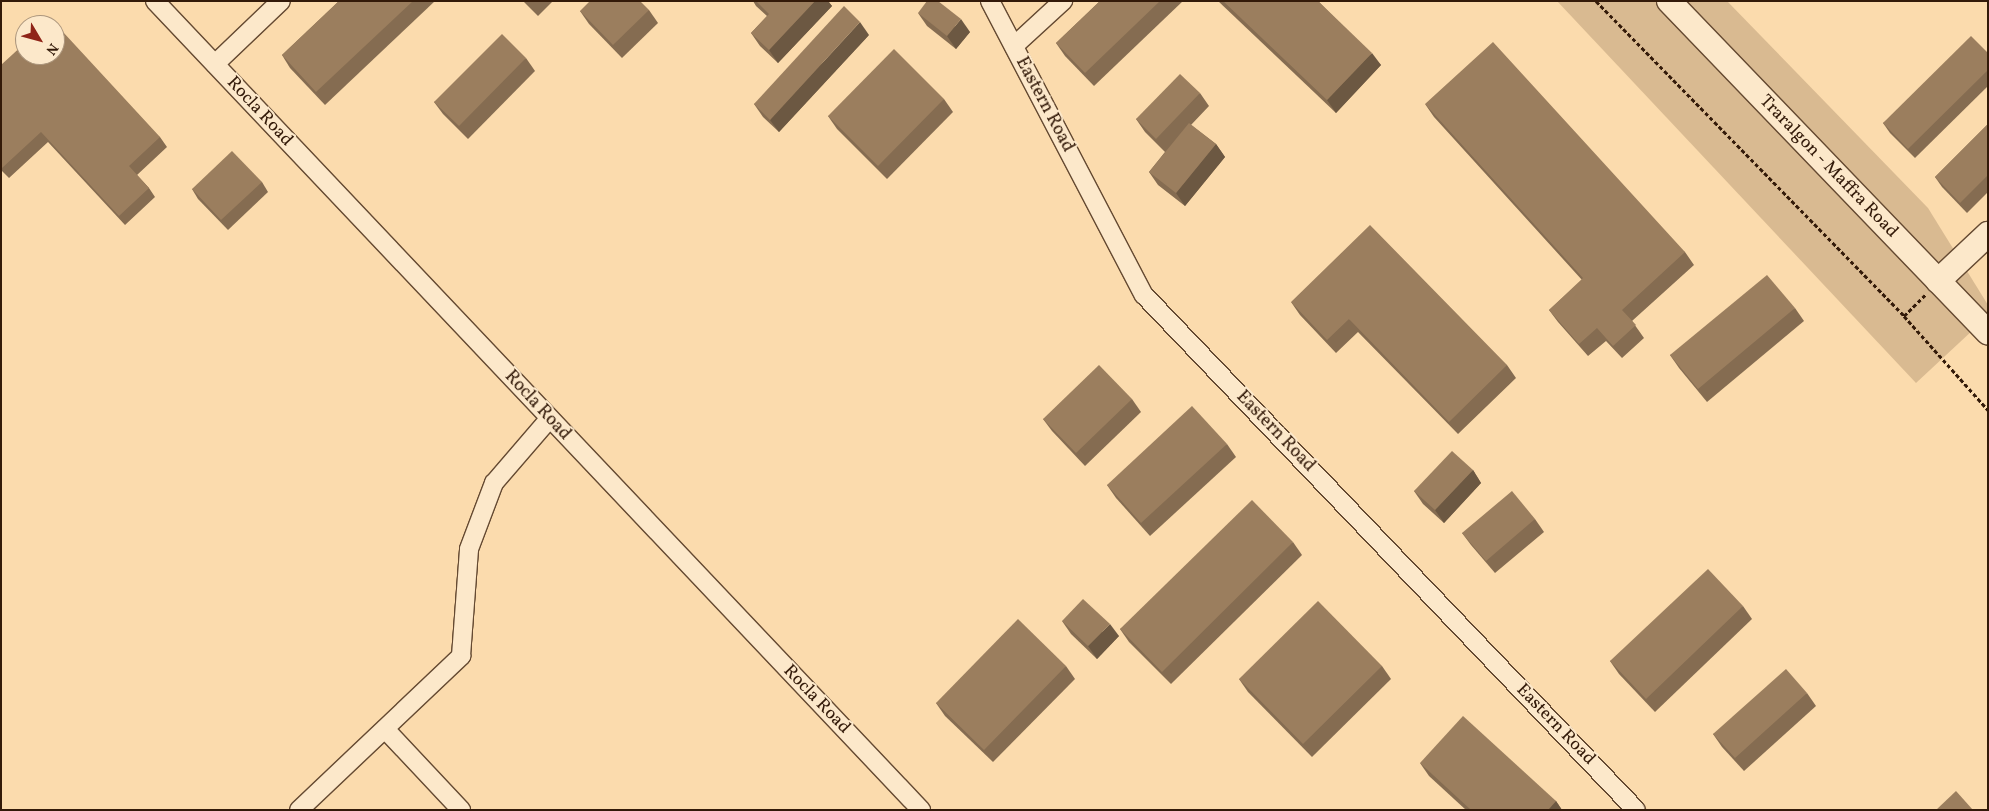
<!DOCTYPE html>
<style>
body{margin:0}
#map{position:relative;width:1989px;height:811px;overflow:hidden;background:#fbdbad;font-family:Vollkorn,serif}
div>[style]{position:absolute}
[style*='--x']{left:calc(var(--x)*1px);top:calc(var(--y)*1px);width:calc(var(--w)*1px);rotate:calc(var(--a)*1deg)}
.green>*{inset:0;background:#d9ba91}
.path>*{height:3px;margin-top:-1.5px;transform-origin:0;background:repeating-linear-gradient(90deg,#331a09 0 4px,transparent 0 6.5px)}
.roads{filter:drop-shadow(1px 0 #654a32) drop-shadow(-1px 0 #654a32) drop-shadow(0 1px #654a32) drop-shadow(0 -1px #654a32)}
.street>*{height:18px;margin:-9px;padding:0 9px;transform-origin:9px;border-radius:9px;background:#fce8ca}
.secondary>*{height:24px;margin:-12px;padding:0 12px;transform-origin:12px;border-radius:12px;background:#fce8ca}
.wall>*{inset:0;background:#856c51}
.shaded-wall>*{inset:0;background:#6c5842}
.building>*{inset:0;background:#9b7e5e}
span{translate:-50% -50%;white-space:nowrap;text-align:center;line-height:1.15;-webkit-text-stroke:4px #fce8ca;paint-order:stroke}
.street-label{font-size:18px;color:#331a09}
.frame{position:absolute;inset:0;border:2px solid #331a09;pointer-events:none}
.north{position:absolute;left:15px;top:15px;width:50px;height:50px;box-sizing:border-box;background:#fce8ca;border:1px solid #ac967d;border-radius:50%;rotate:127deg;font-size:14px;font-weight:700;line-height:20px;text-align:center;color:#331a09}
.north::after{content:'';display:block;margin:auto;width:18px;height:22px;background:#8f2418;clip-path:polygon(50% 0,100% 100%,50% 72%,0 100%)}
</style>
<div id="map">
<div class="green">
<div style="clip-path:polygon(1557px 1px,1727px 1px,1928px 208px,1988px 305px,1988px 316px,1916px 383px)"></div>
</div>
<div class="path">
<div style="--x:1596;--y:1;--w:441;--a:45.6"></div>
<div style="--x:1904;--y:316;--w:126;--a:48.2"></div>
<div style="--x:1904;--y:316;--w:31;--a:-45"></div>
</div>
<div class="roads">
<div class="street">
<div style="--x:155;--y:1;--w:1114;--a:46.56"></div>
<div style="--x:990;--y:1;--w:332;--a:62.4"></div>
<div style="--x:1144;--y:295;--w:712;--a:46.31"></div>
<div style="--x:1014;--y:46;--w:67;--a:-42.6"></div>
<div style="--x:215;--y:64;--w:91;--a:-43.7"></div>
<div style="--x:385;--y:729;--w:111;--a:46.8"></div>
<div style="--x:299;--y:810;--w:224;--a:-43.5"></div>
<div style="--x:461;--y:656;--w:107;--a:-85.7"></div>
<div style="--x:469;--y:549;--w:71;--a:-69.3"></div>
<div style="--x:494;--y:483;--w:84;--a:-49.3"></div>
</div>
<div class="secondary">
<div style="--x:1669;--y:1;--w:460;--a:46.1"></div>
<div style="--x:1938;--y:281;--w:69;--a:-43.2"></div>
</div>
</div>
<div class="wall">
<div style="clip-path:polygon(339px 1px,435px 1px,325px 105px,290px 68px,282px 55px)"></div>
<div style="clip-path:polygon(523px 1px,553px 1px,538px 16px)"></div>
<div style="clip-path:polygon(753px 1px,828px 1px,832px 6px,778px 63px,760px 46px,751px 33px,767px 16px,756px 6px)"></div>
<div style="clip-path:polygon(1100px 1px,1183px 1px,1094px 86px,1065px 56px,1056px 43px)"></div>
<div style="clip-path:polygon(1218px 1px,1318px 1px,1381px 65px,1336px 113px)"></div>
<div style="clip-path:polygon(649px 10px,658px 23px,622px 58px,589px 24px,580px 11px)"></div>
<div style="clip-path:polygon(918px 13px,970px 32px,956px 49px,927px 26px)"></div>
<div style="clip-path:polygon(869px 35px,779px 132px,763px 117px,754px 104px)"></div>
<div style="clip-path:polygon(1988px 53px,1988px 86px,1915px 158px,1890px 133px,1883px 123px)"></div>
<div style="clip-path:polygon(526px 58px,535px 71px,468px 139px,443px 114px,434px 102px)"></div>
<div style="clip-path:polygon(1px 65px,160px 137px,167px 147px,137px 175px,149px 188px,155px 197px,125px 225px,48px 142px,9px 178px,1px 170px)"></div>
<div style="clip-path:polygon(1200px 93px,1209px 106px,1191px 125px,1216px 144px,1225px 157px,1185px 206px,1158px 185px,1149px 172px,1165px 152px,1145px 132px,1136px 119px)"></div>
<div style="clip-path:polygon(944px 99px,953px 112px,887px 179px,837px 129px,828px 116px)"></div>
<div style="clip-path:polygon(1425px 104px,1685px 252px,1694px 265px,1632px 321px,1644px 338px,1622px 358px,1606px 341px,1588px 356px,1558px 322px,1549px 310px,1582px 280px,1434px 117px)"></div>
<div style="clip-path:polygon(1988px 124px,1988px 192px,1967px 213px,1942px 187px,1935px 177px)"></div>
<div style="clip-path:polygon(262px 182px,268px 192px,228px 230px,198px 199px,192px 189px)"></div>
<div style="clip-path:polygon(1291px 302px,1507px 365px,1516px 378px,1458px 434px,1358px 332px,1336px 353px,1300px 315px)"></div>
<div style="clip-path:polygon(1795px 308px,1804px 321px,1707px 402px,1679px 368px,1670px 355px)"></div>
<div style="clip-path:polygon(1132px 399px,1141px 412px,1085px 466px,1052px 431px,1043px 419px)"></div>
<div style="clip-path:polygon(1227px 444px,1236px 457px,1150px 536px,1116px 498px,1107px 485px)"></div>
<div style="clip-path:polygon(1473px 470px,1481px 483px,1444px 523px,1423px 504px,1414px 491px)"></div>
<div style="clip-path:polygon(1535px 519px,1544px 532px,1495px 573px,1471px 545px,1462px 533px)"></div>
<div style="clip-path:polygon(1293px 542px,1302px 555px,1171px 684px,1129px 642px,1120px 629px)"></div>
<div style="clip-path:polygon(1743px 606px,1752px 619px,1655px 712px,1619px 674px,1610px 661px)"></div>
<div style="clip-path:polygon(1062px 621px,1119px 636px,1097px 659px,1071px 634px)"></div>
<div style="clip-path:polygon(1066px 666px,1075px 679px,993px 762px,945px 716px,936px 703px)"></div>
<div style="clip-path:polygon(1382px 666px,1391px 679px,1312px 757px,1248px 692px,1239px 679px)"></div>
<div style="clip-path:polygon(1807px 693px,1816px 706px,1744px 771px,1722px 747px,1713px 734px)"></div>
<div style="clip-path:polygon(1420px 763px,1556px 801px,1562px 810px,1466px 810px,1429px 776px)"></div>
</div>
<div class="shaded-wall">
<div style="clip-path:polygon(815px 1px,828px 1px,832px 6px,778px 63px,769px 50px)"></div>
<div style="clip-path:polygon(961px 19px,970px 32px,956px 49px,947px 36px)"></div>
<div style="clip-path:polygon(860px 22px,869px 35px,779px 132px,770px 120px)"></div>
<div style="clip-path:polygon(1372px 53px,1381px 65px,1336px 113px,1327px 100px)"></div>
<div style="clip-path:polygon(1216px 144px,1225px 157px,1185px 206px,1176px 193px)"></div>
<div style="clip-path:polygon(1473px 470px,1481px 483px,1444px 523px,1435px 510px)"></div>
<div style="clip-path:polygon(1110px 624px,1119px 636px,1097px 659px,1088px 646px)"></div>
<div style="clip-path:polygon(1556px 801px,1562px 810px,1548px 810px)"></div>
</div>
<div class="building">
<div style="clip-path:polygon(339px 1px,413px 1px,316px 92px,282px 55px)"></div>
<div style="clip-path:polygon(590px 1px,640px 1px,649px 10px,613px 45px,580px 11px)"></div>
<div style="clip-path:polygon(756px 1px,815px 1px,769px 50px,751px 33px,769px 14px)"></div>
<div style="clip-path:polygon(927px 1px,938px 1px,961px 19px,947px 36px,918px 13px)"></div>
<div style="clip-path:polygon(1100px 1px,1160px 1px,1085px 73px,1056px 43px)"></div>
<div style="clip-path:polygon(1223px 1px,1318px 1px,1372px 53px,1327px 100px)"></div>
<div style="clip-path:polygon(844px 6px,860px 22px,770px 120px,754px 104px)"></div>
<div style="clip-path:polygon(51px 19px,160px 137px,129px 166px,149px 188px,119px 216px,41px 132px,2px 168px,1px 167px,1px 65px,25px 43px,25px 55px,55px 55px,55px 25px,44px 25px)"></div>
<div style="clip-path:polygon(502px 34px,526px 58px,459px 126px,434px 102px)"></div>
<div style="clip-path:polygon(1971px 36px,1988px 53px,1988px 70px,1908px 149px,1883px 123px)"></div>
<div style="clip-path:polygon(1493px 42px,1685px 252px,1622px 310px,1636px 325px,1613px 346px,1597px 328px,1579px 344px,1549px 310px,1583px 278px,1425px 104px)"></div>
<div style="clip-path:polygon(894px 49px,944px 99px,878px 166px,828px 116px)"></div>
<div style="clip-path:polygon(1180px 74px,1200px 93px,1156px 139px,1136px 119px)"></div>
<div style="clip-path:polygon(1189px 123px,1216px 144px,1176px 193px,1149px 172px)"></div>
<div style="clip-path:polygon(1988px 124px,1988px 175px,1960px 203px,1935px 177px)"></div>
<div style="clip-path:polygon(232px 151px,262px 182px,221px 220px,192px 189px)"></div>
<div style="clip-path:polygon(1370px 225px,1507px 365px,1449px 422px,1349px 319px,1327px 340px,1291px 302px)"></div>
<div style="clip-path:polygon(1767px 275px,1795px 308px,1698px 389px,1670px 355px)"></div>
<div style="clip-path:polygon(1099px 365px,1132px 399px,1076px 453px,1043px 419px)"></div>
<div style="clip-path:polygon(1192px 406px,1227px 444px,1141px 523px,1107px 485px)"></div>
<div style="clip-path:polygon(1452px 451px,1473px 470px,1435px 510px,1414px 491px)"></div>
<div style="clip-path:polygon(1512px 491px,1535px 519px,1486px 561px,1462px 533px)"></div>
<div style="clip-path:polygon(1252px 500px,1293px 542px,1162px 672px,1120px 629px)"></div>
<div style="clip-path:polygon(1708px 569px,1743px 606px,1646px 699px,1610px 661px)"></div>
<div style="clip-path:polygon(1083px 599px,1110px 624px,1088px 646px,1062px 621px)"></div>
<div style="clip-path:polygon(1318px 601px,1382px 666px,1303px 744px,1239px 679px)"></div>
<div style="clip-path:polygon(1018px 619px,1066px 666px,984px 750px,936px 703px)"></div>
<div style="clip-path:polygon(1786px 669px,1807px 693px,1735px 758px,1713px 734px)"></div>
<div style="clip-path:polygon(1463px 716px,1556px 801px,1548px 810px,1471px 810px,1420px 763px)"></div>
<div style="clip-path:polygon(1956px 791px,1973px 810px,1936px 810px)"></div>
</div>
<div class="street-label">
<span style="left:1044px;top:105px;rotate:62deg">Eastern Road</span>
<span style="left:259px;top:112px;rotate:47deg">Rocla Road</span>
<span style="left:1828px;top:167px;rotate:46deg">Traralgon - Maffra Road</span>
<span style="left:537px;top:406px;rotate:47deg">Rocla Road</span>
<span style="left:1275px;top:432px;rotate:46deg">Eastern Road</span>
<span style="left:816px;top:700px;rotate:46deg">Rocla Road</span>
<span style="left:1555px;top:725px;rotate:46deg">Eastern Road</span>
</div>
<div class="frame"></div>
<div class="north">N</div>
</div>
